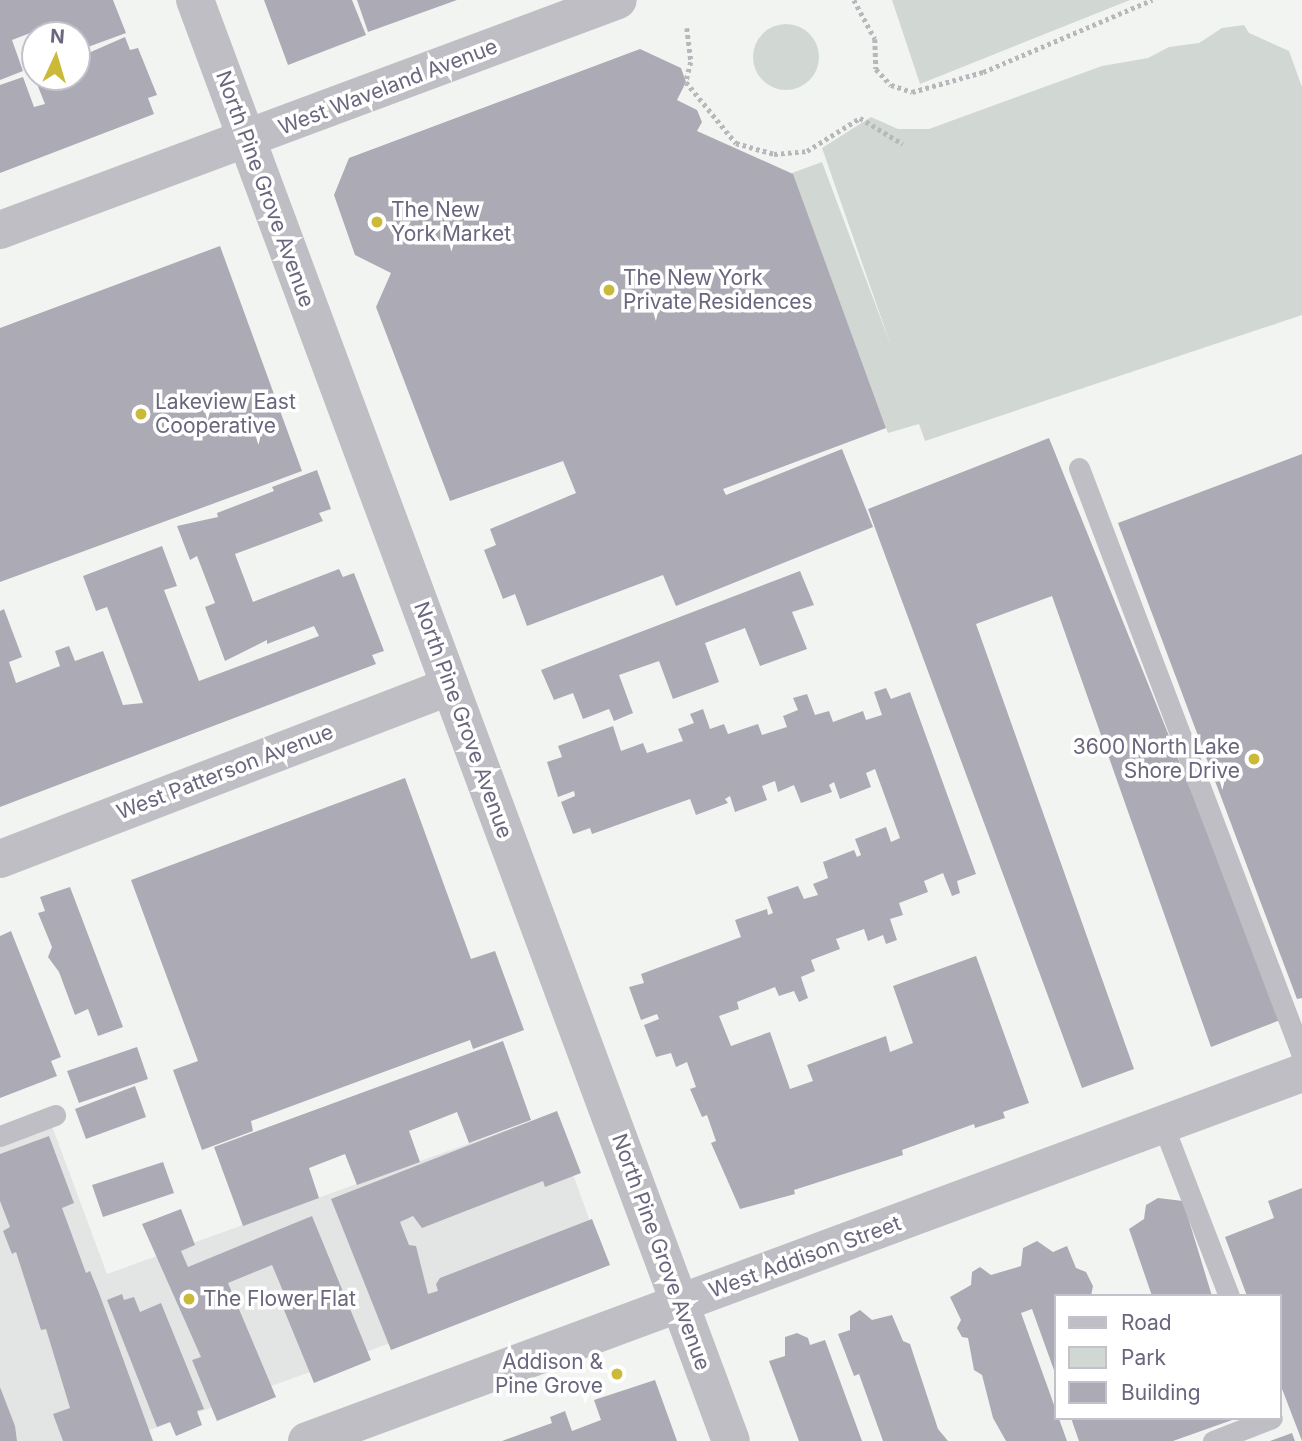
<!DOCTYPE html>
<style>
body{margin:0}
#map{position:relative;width:1302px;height:1441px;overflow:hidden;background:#f2f4f1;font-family:Inter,sans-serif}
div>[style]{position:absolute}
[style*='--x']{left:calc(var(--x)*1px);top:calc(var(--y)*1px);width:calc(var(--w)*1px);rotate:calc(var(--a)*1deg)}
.built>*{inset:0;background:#e3e5e4}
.green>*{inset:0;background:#d1d8d3}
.round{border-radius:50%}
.building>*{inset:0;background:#acabb5}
.path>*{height:4.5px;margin-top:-2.25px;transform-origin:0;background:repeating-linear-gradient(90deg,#b8b7bc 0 3.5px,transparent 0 7px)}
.service>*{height:21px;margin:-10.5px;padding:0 10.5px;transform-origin:10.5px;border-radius:10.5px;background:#bebec4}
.minor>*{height:38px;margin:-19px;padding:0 19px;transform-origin:19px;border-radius:19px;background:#bebec4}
.tertiary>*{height:38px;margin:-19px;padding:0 19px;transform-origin:19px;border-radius:19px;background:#bebec4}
.dots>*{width:19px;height:19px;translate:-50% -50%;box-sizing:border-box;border:4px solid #fff;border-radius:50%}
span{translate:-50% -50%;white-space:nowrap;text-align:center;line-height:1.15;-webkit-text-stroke:7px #fff;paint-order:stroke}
.street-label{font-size:21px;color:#69677e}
.poi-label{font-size:21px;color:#69677e}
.left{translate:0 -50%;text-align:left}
.right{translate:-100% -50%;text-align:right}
.legend{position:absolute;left:1054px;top:1294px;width:228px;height:126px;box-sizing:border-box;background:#fff;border:2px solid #c3c2cb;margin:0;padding:9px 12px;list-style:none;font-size:21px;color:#69677e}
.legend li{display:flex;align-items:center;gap:14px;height:35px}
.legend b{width:35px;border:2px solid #c3c2cb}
.north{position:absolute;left:21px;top:21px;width:70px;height:70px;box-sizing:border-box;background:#fff;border:2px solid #c3c2cb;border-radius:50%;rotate:4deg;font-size:19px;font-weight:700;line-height:28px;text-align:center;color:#69677e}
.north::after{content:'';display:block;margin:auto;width:24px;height:32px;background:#cbba3a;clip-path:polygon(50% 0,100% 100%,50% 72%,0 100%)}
</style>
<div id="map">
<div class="built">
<div style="clip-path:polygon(551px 1114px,606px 1265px,119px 1441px,0 1441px,0 1145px,52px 1126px,107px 1274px)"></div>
</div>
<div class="green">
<div style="clip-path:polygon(892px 0,1130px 0,920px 84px)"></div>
<div class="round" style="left:753px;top:24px;width:66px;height:66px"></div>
<div style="clip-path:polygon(1244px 25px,1249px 33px,1289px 51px,1302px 87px,1302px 315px,925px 441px,919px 424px,888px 433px,792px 173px,822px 162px,891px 346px,822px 148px,871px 117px,898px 129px,929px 129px,1102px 66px,1148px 58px,1169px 47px,1199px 43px,1222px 28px)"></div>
</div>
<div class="building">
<div style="clip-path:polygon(0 0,113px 0,126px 33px,77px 51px,77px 35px,55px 35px,51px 25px,12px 40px,23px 71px,0 80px)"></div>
<div style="clip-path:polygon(264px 0,352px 0,366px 35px,288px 65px)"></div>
<div style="clip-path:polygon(357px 0,457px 0,368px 32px)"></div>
<div style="clip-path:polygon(125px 37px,130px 50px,138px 48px,157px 95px,148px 98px,154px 114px,0 173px,0 85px,23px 77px,34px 107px,45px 104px,31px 69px,35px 68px,35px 77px,77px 77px,77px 58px)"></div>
<div style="clip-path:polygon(640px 49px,681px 68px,686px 82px,677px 100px,697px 110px,702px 122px,697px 131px,793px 174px,886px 428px,723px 489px,726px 495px,842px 449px,873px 527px,676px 606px,663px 575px,527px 626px,515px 594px,503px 599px,484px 550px,496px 545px,490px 529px,576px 493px,563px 461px,450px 501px,376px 307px,391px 273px,355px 255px,334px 195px,349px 158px)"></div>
<div style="clip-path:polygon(220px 246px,302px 471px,0 582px,0 328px)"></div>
<div style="clip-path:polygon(1049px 438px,1283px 1019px,1211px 1047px,1052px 596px,976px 624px,1134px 1069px,1082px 1088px,868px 509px)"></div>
<div style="clip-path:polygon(1302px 454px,1302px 998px,1297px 999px,1118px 523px)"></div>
<div style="clip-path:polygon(317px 470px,331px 509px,319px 513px,323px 521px,235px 554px,253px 602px,339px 569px,343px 577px,354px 573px,384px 651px,372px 655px,376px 664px,0 807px,0 611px,4px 609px,22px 657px,9px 662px,16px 683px,60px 666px,55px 651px,69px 646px,75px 661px,103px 651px,123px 705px,143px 703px,107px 607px,96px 611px,83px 576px,162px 546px,177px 586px,164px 590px,199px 681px,319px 636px,314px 626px,267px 644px,267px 640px,225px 661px,205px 607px,215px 603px,197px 556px,190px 560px,177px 526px,218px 517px,217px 513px,274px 491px,272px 487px)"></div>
<div style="clip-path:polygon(800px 571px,814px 605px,792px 612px,807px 649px,760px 666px,745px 628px,705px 643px,719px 682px,673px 699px,659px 661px,619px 675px,633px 713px,614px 721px,609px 709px,583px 719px,573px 693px,554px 700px,541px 670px)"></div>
<div style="clip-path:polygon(886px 688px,891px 699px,910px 692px,976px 874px,957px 881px,960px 893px,952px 896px,943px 873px,924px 881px,928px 892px,899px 903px,903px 915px,890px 919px,897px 940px,886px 944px,883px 935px,868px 941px,864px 929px,836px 939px,840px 949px,811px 960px,815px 971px,801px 977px,808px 998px,799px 1002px,794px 991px,779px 996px,775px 987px,737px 1002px,739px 1009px,719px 1016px,731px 1046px,770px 1032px,790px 1089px,813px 1081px,807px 1065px,886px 1036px,890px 1052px,913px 1043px,893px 986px,976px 956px,1029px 1103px,1003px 1112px,1005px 1118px,975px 1128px,974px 1124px,902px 1150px,903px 1155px,794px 1190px,795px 1194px,740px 1209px,711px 1143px,716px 1141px,707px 1115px,702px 1117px,690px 1089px,696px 1087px,687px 1062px,676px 1067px,671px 1053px,656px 1057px,644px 1025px,659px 1019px,657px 1014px,641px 1020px,629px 987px,644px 983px,641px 974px,741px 937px,735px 920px,767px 909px,768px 915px,773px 913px,767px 897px,798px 886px,804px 899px,818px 895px,813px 884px,828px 878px,823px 862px,854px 850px,857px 857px,861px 855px,855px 839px,886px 827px,891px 842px,900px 838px,875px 769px,866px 773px,871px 787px,840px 799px,834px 782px,829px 785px,832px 792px,801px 803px,794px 785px,778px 792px,775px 781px,762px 786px,767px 800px,735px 812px,730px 796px,725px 799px,728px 803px,696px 815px,690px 799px,592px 834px,590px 828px,573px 834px,561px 802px,575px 796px,574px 791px,558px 797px,547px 762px,562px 757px,558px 746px,613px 726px,621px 751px,643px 743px,647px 753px,683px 741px,678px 729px,694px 723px,690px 714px,703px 709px,710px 729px,724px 724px,728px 734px,758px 724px,762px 735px,787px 727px,783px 716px,798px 710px,793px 698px,807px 694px,815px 715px,829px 711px,833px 722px,863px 711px,866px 720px,882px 715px,874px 692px)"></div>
<div style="clip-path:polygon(405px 778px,471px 959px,495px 951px,524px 1030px,473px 1049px,470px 1040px,251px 1121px,253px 1131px,202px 1150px,173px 1070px,198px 1061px,131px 880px)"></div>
<div style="clip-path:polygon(70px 887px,123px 1027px,98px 1036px,88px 1009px,75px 1015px,59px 972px,48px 957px,52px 947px,38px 913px,45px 911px,40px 897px)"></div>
<div style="clip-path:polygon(11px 931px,61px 1057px,51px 1061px,57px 1076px,0 1098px,0 936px)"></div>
<div style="clip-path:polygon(503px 1041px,531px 1120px,469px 1143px,457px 1112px,409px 1131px,420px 1162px,357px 1185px,345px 1154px,309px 1168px,319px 1198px,243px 1226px,214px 1147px)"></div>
<div style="clip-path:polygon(137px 1047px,148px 1079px,79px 1103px,67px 1071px)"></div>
<div style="clip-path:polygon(135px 1086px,146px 1117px,86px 1139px,75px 1109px)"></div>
<div style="clip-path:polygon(557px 1111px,581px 1173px,545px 1187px,543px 1181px,422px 1228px,413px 1216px,400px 1222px,409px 1245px,416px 1246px,428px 1294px,438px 1291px,436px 1284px,440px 1278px,592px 1219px,610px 1265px,391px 1350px,331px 1199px)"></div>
<div style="clip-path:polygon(49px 1136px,74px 1203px,62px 1208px,86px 1273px,90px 1271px,99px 1293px,153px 1441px,63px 1441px,53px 1414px,70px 1408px,46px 1329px,41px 1330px,16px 1252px,12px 1254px,3px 1231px,10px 1227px,0 1201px,0 1154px)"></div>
<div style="clip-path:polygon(163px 1162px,174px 1193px,103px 1217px,92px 1185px)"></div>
<div style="clip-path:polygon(1302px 1188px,1302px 1441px,1279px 1381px,1279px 1296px,1247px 1296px,1225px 1237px,1274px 1218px,1268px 1201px)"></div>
<div style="clip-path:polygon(1158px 1198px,1183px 1201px,1212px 1296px,1152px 1296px,1129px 1229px,1144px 1219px,1146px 1205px)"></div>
<div style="clip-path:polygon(181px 1209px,195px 1245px,181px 1251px,188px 1267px,312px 1216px,371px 1360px,314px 1383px,282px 1305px,288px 1303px,272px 1265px,228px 1283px,276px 1397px,217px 1421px,192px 1360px,201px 1357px,142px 1224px)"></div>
<div style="clip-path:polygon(1037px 1241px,1053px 1252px,1067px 1246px,1076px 1268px,1086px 1272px,1093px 1286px,1091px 1296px,1055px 1296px,1055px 1373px,1032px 1309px,1021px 1313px,1067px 1441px,1006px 1441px,993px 1418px,982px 1375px,974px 1370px,968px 1338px,962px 1337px,957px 1328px,961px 1320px,950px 1297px,971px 1285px,972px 1272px,980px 1267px,991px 1275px,1021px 1266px,1023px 1248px)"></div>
<div style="clip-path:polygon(122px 1294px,124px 1300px,134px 1297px,140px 1312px,161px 1303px,204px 1409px,197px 1411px,202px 1425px,176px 1436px,170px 1422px,157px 1427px,107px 1300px)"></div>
<div style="clip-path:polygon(860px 1310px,872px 1320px,892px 1315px,903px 1341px,910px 1344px,938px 1429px,948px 1441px,883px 1441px,859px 1374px,854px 1376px,838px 1334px,850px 1330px,850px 1316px)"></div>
<div style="clip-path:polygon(797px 1333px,808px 1338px,810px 1345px,825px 1340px,862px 1441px,799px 1441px,769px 1361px,785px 1356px,785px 1337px)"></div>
<div style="clip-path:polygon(655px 1380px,677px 1441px,502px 1441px,552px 1423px,550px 1417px,565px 1411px,572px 1431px,601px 1420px,594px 1400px)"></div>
<div style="clip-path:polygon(0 1387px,15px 1426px,17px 1441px,0 1441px)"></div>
<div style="clip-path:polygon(1071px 1418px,1235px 1418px,1235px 1419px,1173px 1441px,1079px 1441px)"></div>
<div style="clip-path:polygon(1292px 1433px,1295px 1441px,1270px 1441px)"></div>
</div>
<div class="path">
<div style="--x:854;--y:0;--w:44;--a:61.7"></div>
<div style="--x:875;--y:39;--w:30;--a:88"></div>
<div style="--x:876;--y:69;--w:22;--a:47"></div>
<div style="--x:891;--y:85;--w:22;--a:18"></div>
<div style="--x:912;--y:92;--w:74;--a:-15.7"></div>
<div style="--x:983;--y:72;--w:184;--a:-23.1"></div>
<div style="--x:687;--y:28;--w:34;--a:83"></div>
<div style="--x:691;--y:62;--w:21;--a:104"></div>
<div style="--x:686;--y:82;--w:79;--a:50.7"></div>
<div style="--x:736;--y:143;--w:40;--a:16"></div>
<div style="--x:774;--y:154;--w:33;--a:-5"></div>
<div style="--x:807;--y:151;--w:62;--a:-31.9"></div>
<div style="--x:860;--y:118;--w:50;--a:31.2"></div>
</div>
<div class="service">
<div style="--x:1079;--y:468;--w:628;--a:69.2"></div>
<div style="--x:1163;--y:1125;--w:183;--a:68.9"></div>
<div style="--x:0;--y:1136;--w:59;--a:-20.9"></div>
<div style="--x:1213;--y:1441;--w:63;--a:-21.3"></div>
</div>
<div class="minor">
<div style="--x:195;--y:0;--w:1537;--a:69.6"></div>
<div style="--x:0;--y:230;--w:659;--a:-20.41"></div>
<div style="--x:0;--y:859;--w:482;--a:-21"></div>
</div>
<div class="tertiary">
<div style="--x:307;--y:1441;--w:1061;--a:-20.3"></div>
</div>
<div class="dots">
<div style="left:377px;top:222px;background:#cbba3a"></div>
<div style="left:609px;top:290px;background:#cbba3a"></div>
<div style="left:141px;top:414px;background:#cbba3a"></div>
<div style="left:1254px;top:759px;background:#cbba3a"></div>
<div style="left:189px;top:1299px;background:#cbba3a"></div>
<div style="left:617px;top:1374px;background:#cbba3a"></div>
</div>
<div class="street-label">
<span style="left:388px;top:87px;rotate:-21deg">West Waveland Avenue</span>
<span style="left:265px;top:189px;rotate:70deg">North Pine Grove Avenue</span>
<span style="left:463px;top:720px;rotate:70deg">North Pine Grove Avenue</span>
<span style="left:225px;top:772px;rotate:-21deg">West Patterson Avenue</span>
<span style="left:661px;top:1252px;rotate:70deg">North Pine Grove Avenue</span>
<span style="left:805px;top:1257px;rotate:-20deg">West Addison Street</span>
</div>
<div class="poi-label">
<span class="left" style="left:391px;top:222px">The New<br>York Market</span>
<span class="left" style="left:623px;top:290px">The New York<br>Private Residences</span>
<span class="left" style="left:155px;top:414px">Lakeview East<br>Cooperative</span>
<span class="right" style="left:1240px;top:759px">3600 North Lake<br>Shore Drive</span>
<span class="left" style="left:203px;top:1299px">The Flower Flat</span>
<span class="right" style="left:603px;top:1374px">Addison &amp;<br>Pine Grove</span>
</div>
<ul class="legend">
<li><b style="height:9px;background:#bebec4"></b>Road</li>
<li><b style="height:19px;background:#d1d8d3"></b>Park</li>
<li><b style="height:19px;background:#acabb5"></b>Building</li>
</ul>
<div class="north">N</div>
</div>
